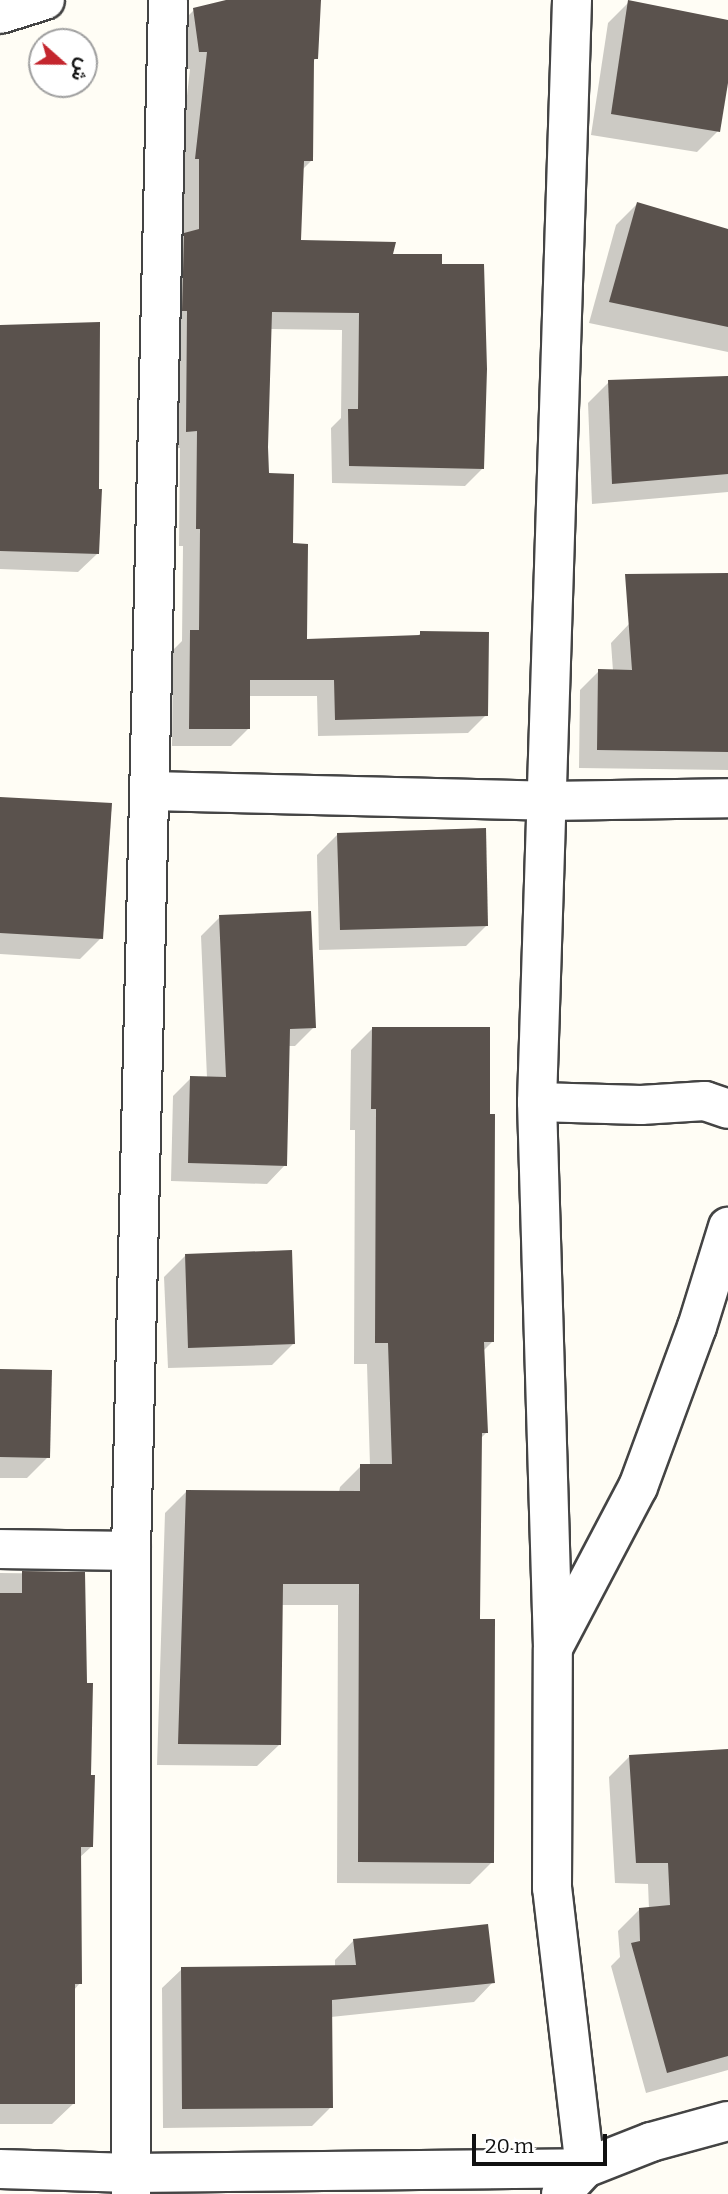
<!DOCTYPE html>
<meta charset="utf-8">
<style>
body{margin:0}
#map{position:relative;width:728px;height:2194px;overflow:hidden;background:#fffdf5;font-family:Bitter,Vazirmatn,serif}
div>[style]{position:absolute}
[style*='--x']{left:calc(var(--x)*1px);top:calc(var(--y)*1px);width:calc(var(--w)*1px);rotate:calc(var(--a)*1deg)}
.shadow>*{inset:0;background:#0003}
.building>*{inset:0;background:#5a524d}
.roads{filter:drop-shadow(2px 0 #444) drop-shadow(-2px 0 #444) drop-shadow(0 2px #444) drop-shadow(0 -2px #444)}
.street>*{height:38px;margin:-19px;padding:0 19px;transform-origin:19px;border-radius:19px;background:#fff}
span{translate:-50% -50%;white-space:nowrap;text-align:center;line-height:1.15;-webkit-text-stroke:7px #fff;paint-order:stroke}
.north{position:absolute;left:28px;top:28px;width:70px;height:70px;box-sizing:border-box;background:#fff;border:2px solid #a0a0a0;border-radius:50%;rotate:111deg;font-size:19px;font-weight:700;line-height:28px;text-align:center;color:#111}
.north::after{content:'';display:block;margin:auto;width:24px;height:32px;background:#c4262e;clip-path:polygon(50% 0,100% 100%,50% 72%,0 100%)}
.scale{position:absolute;left:472px;top:2134px;width:135px;height:32px;box-sizing:border-box;border:4px solid #111;border-top:0;padding-left:9px;font-size:21px;line-height:24px;white-space:nowrap;color:#111;-webkit-text-stroke:5px #fff;paint-order:stroke}
</style>
<div id="map">
<div class="shadow">
<div style="clip-path:polygon(233px 0,319px 0,316px 58px,312px 63px,311px 161px,302px 170px,299px 241px,391px 256px,483px 468px,465px 486px,332px 483px,331px 428px,341px 418px,342px 330px,270px 329px,267px 475px,291px 545px,305px 641px,416px 637px,421px 633px,486px 715px,468px 733px,318px 736px,317px 696px,248px 696px,249px 728px,231px 746px,172px 746px,173px 650px,182px 641px,183px 546px,179px 546px,180px 448px,169px 449px,167px 252px,182px 238px,182px 176px,178px 176px,190px 69px,182px 69px,177px 27px,194px 10px)"></div>
<div style="clip-path:polygon(629px 2px,728px 21px,728px 72px,718px 131px,697px 152px,591px 135px,608px 23px)"></div>
<div style="clip-path:polygon(637px 204px,728px 231px,728px 352px,589px 323px,616px 225px)"></div>
<div style="clip-path:polygon(0 327px,97px 554px,78px 572px,0 569px)"></div>
<div style="clip-path:polygon(728px 378px,728px 492px,592px 504px,588px 403px,609px 382px)"></div>
<div style="clip-path:polygon(629px 624px,728px 633px,728px 770px,579px 768px,580px 690px,599px 671px,613px 671px,611px 643px)"></div>
<div style="clip-path:polygon(0 799px,101px 938px,80px 959px,0 954px)"></div>
<div style="clip-path:polygon(338px 834px,487px 925px,466px 946px,319px 950px,317px 855px)"></div>
<div style="clip-path:polygon(220px 917px,314px 1027px,295px 1046px,288px 1046px,285px 1165px,267px 1184px,171px 1181px,173px 1096px,191px 1078px,207px 1078px,201px 936px)"></div>
<div style="clip-path:polygon(372px 1029px,492px 1342px,483px 1351px,486px 1433px,481px 1438px,478px 1621px,492px 1862px,470px 1884px,337px 1883px,338px 1605px,281px 1605px,279px 1745px,257px 1766px,157px 1765px,165px 1513px,186px 1492px,339px 1492px,340px 1487px,361px 1466px,370px 1466px,367px 1364px,354px 1364px,355px 1130px,350px 1130px,351px 1050px)"></div>
<div style="clip-path:polygon(185px 1256px,293px 1344px,272px 1365px,168px 1368px,164px 1277px)"></div>
<div style="clip-path:polygon(0 1371px,48px 1457px,27px 1478px,0 1478px)"></div>
<div style="clip-path:polygon(0 1573px,83px 1574px,85px 1685px,91px 1685px,91px 1847px,79px 1858px,80px 1983px,74px 1990px,73px 2104px,52px 2124px,0 2124px)"></div>
<div style="clip-path:polygon(728px 1750px,728px 2070px,646px 2093px,611px 1966px,620px 1957px,618px 1931px,639px 1910px,649px 1909px,648px 1884px,615px 1883px,609px 1777px,630px 1756px)"></div>
<div style="clip-path:polygon(354px 1940px,493px 1982px,474px 2002px,331px 2017px,331px 2107px,312px 2126px,163px 2128px,162px 1988px,182px 1969px,335px 1967px,335px 1960px)"></div>
</div>
<div class="building">
<div style="clip-path:polygon(226px 0,321px 0,318px 59px,314px 59px,313px 161px,304px 161px,301px 240px,396px 242px,393px 254px,442px 254px,442px 264px,484px 264px,487px 369px,484px 469px,349px 466px,348px 409px,358px 409px,359px 313px,272px 312px,268px 447px,269px 473px,294px 474px,293px 543px,308px 544px,307px 639px,420px 635px,420px 631px,489px 632px,488px 716px,335px 720px,334px 680px,250px 680px,250px 729px,189px 729px,190px 630px,199px 630px,200px 529px,196px 529px,197px 431px,186px 432px,187px 311px,182px 311px,184px 233px,199px 229px,199px 159px,195px 159px,207px 52px,199px 52px,193px 8px)"></div>
<div style="clip-path:polygon(628px 0,728px 20px,728px 83px,720px 132px,611px 114px)"></div>
<div style="clip-path:polygon(637px 202px,728px 229px,728px 327px,609px 302px)"></div>
<div style="clip-path:polygon(100px 322px,99px 489px,102px 489px,99px 554px,0 551px,0 325px)"></div>
<div style="clip-path:polygon(728px 376px,728px 474px,612px 484px,608px 380px)"></div>
<div style="clip-path:polygon(728px 573px,728px 752px,597px 750px,598px 669px,632px 670px,625px 574px)"></div>
<div style="clip-path:polygon(0 797px,112px 803px,103px 939px,0 933px)"></div>
<div style="clip-path:polygon(486px 828px,488px 926px,340px 930px,337px 833px)"></div>
<div style="clip-path:polygon(311px 911px,316px 1028px,290px 1029px,287px 1166px,188px 1163px,190px 1076px,226px 1077px,219px 915px)"></div>
<div style="clip-path:polygon(372px 1027px,490px 1027px,490px 1114px,495px 1114px,494px 1342px,484px 1342px,488px 1433px,482px 1433px,480px 1619px,495px 1619px,494px 1863px,358px 1862px,359px 1584px,283px 1584px,281px 1745px,178px 1744px,186px 1490px,360px 1491px,360px 1464px,392px 1464px,388px 1343px,375px 1343px,376px 1109px,371px 1109px)"></div>
<div style="clip-path:polygon(292px 1250px,295px 1344px,188px 1348px,185px 1254px)"></div>
<div style="clip-path:polygon(0 1369px,52px 1370px,50px 1458px,0 1457px)"></div>
<div style="clip-path:polygon(22px 1571px,85px 1572px,87px 1683px,93px 1683px,91px 1775px,95px 1775px,93px 1847px,81px 1847px,82px 1984px,75px 1984px,75px 2104px,0 2104px,0 1593px,22px 1593px)"></div>
<div style="clip-path:polygon(728px 1749px,728px 2056px,667px 2073px,631px 1943px,640px 1941px,639px 1908px,670px 1905px,668px 1863px,636px 1863px,629px 1755px)"></div>
<div style="clip-path:polygon(488px 1924px,495px 1983px,332px 2000px,333px 2108px,182px 2109px,181px 1967px,356px 1965px,353px 1939px)"></div>
</div>
<div class="roads">
<div class="street">
<div style="--x:0;--y:14;--w:47;--a:-17.3"></div>
<div style="--x:151;--y:791;--w:396;--a:1.4"></div>
<div style="--x:547;--y:801;--w:181;--a:-0.9"></div>
<div style="--x:537;--y:1102;--w:104;--a:1.7"></div>
<div style="--x:641;--y:1105;--w:64;--a:-3.6"></div>
<div style="--x:705;--y:1101;--w:24;--a:19"></div>
<div style="--x:0;--y:1549;--w:131;--a:0.9"></div>
<div style="--x:554;--y:1646;--w:180;--a:-62.2"></div>
<div style="--x:638;--y:1487;--w:171;--a:-69.8"></div>
<div style="--x:697;--y:1327;--w:105;--a:-72.8"></div>
<div style="--x:0;--y:2169;--w:131;--a:1.7"></div>
<div style="--x:131;--y:2173;--w:454;--a:-0.6"></div>
<div style="--x:585;--y:2168;--w:71;--a:-21.5"></div>
<div style="--x:651;--y:2142;--w:80;--a:-15.3"></div>
<div style="--x:131;--y:2194;--w:643;--a:-90"></div>
<div style="--x:131;--y:1551;--w:1551;--a:-88.63"></div>
<div style="--x:561;--y:2194;--w:35;--a:-47"></div>
<div style="--x:585;--y:2168;--w:282;--a:-96.7"></div>
<div style="--x:552;--y:1888;--w:240;--a:-89.8"></div>
<div style="--x:553;--y:1648;--w:546;--a:-91.68"></div>
<div style="--x:537;--y:1102;--w:1103;--a:-88.18"></div>
</div>
</div>
<div class="north">ش</div>
<div class="scale">20 m</div>
</div>
